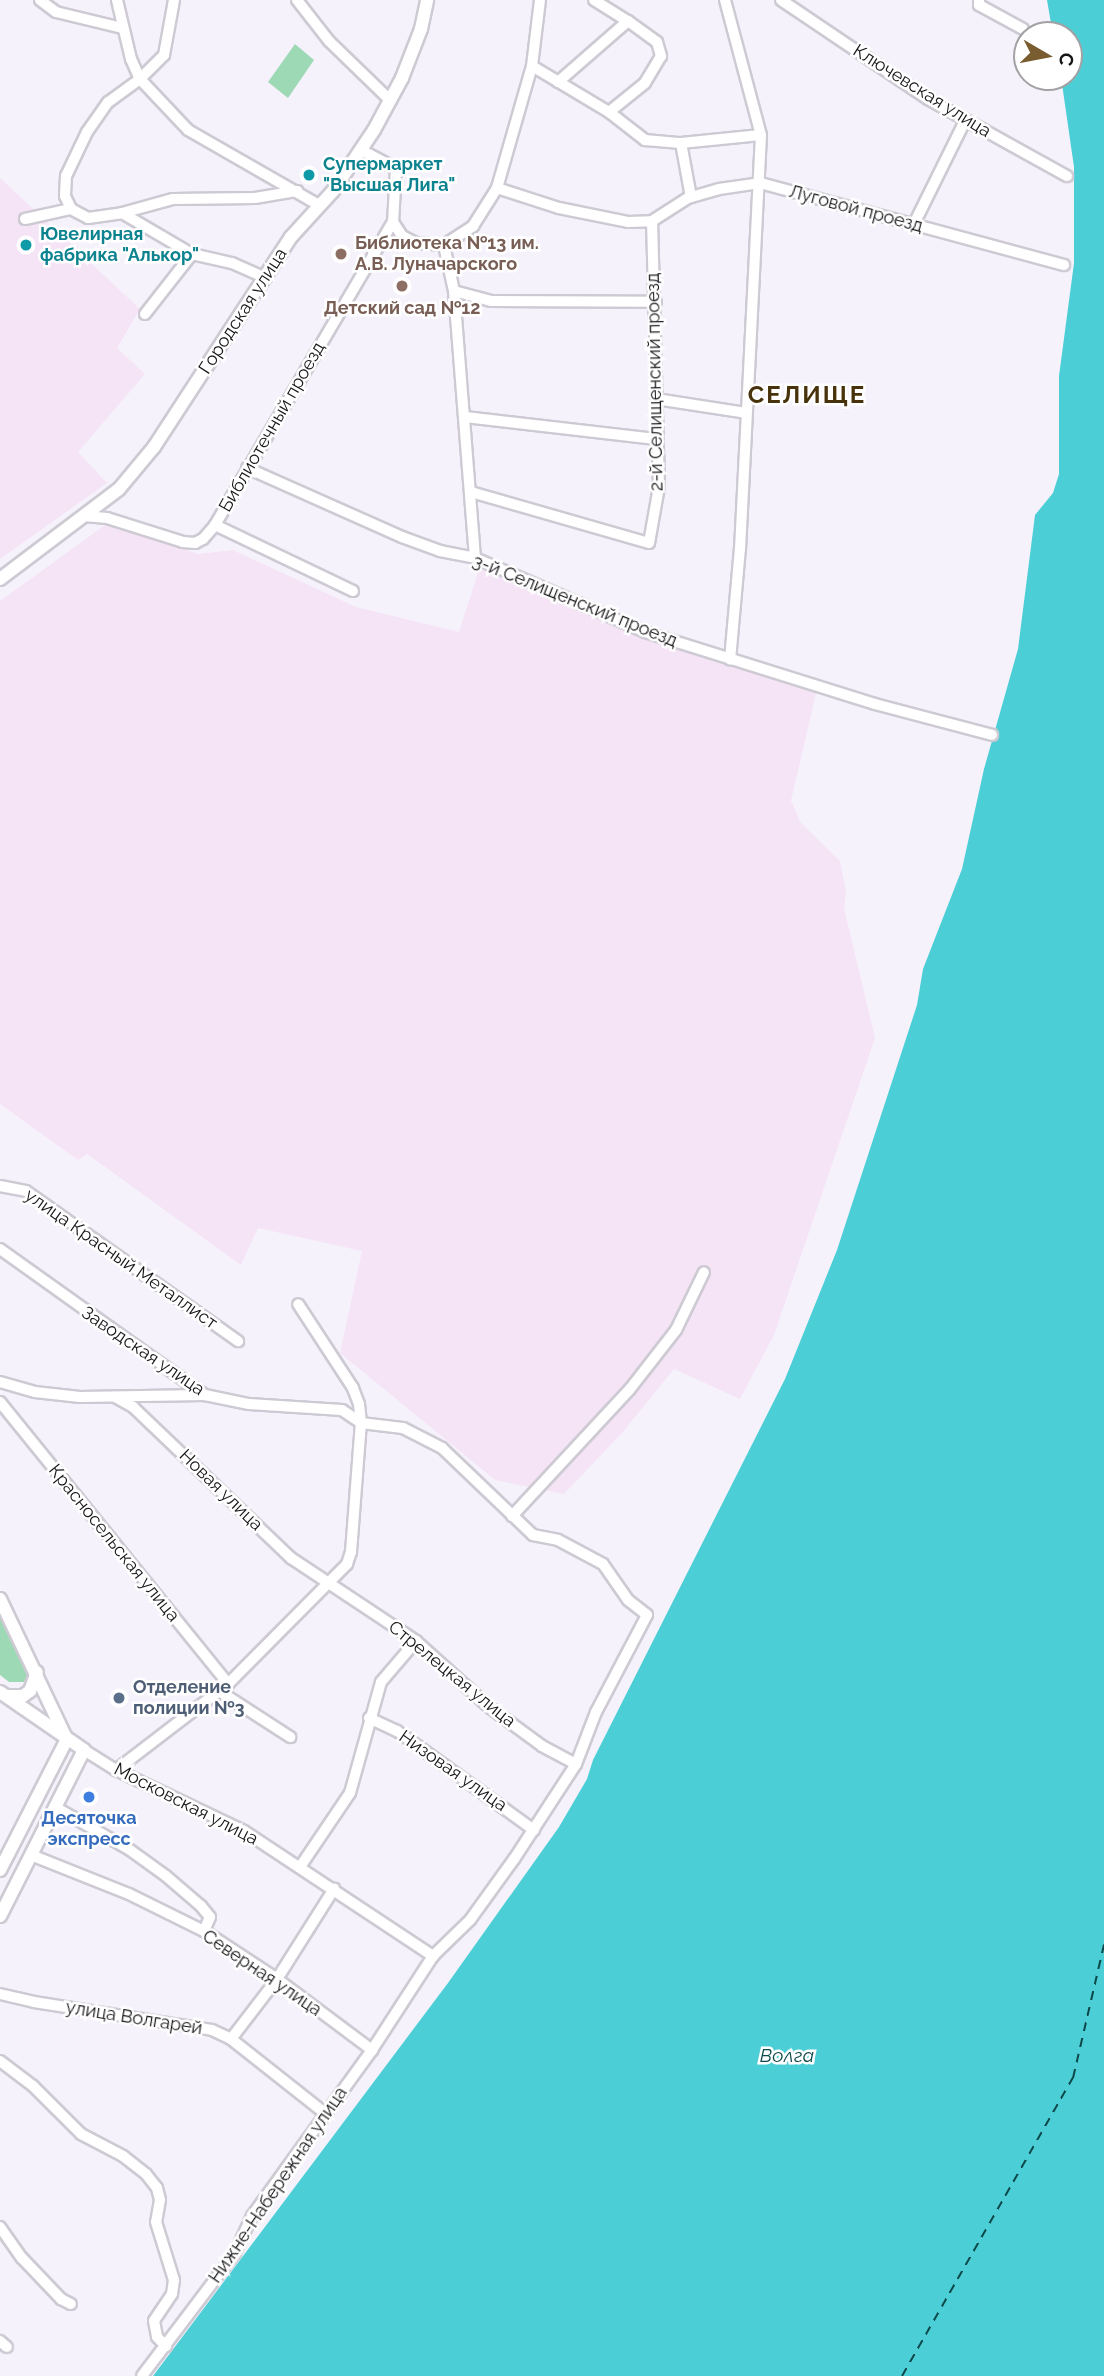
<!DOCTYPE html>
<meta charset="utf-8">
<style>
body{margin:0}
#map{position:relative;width:1104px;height:2376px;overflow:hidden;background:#f6f2fc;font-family:Raleway,sans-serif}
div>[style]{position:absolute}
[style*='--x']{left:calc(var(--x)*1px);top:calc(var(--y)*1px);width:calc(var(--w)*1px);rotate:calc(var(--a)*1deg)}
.industrial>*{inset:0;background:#f5e4f6}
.green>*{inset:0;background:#9dd9b5}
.water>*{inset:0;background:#4bced6}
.ferry>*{height:2px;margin-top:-1px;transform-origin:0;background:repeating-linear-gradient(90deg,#0d484b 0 9px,transparent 0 16px)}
.roads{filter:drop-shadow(2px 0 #cecad3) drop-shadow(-2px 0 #cecad3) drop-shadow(0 2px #cecad3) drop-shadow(0 -2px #cecad3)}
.street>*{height:10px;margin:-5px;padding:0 5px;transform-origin:5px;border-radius:5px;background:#fff}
.secondary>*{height:12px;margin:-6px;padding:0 6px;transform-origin:6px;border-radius:6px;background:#fff}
.dots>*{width:19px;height:19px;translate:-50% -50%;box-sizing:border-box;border:4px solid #fff;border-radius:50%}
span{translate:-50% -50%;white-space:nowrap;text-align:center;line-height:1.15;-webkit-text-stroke:5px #fff;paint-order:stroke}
.street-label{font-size:18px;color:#171518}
.culture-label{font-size:18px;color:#0d838f;font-weight:700}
.left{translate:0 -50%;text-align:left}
.education-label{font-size:18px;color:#785e54;font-weight:700}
.service-label{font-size:18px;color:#4e5e75;font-weight:700}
.shop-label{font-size:18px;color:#366cbe;font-weight:700}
.water-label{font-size:19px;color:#0d484b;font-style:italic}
.district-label{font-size:24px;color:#47320c;font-weight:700;letter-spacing:2px}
.north{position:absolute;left:1013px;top:21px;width:70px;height:70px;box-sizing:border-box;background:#fff;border:2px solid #a2a1a3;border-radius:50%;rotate:100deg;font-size:19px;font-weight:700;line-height:28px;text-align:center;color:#171518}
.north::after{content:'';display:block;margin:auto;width:24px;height:32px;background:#795d30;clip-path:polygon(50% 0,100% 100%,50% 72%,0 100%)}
</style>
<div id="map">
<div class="industrial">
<div style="clip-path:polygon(0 178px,140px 309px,117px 348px,145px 374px,78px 452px,107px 483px,0 559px)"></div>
<div style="clip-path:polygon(105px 525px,199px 554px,233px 550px,356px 607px,459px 632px,480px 566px,643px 636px,817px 689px,791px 801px,801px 823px,840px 861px,846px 891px,844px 908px,875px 1038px,774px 1335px,740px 1399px,674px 1369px,622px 1433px,564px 1494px,495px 1480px,340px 1353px,362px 1251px,258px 1228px,241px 1265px,87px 1154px,78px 1160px,0 1104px,0 601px)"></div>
</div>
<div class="green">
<div style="clip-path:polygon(295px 44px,314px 60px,288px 98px,268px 82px)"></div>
<div style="clip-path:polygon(0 1616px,25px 1667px,28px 1675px,24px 1682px,9px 1682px,0 1675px)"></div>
</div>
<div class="water">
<div style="clip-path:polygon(1047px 0,1104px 0,1104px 2376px,153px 2376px,448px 1983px,559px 1827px,587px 1779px,593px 1760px,785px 1379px,837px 1250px,917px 1005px,923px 969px,962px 869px,984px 769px,1018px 649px,1035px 515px,1053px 493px,1059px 474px,1059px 376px,1074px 263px,1074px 167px,1061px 77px,1069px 77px,1069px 35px,1053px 35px)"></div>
</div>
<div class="ferry">
<div style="--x:902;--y:2376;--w:344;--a:-60.2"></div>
<div style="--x:1073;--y:2078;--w:137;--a:-76.9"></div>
</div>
<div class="roads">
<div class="street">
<div style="--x:40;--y:0;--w:20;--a:37"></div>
<div style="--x:56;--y:12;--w:68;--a:13.6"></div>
<div style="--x:117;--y:0;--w:61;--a:76.7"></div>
<div style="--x:131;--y:59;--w:22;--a:66"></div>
<div style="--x:140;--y:79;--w:39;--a:144"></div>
<div style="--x:108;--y:102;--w:37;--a:125"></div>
<div style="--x:87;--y:132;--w:49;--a:115.5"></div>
<div style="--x:66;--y:176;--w:20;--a:93"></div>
<div style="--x:65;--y:196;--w:14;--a:65"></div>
<div style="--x:71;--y:209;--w:19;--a:28"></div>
<div style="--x:88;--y:218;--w:34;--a:-8"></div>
<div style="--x:122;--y:213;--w:53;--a:-15.4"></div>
<div style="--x:173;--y:199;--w:82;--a:-0.7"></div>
<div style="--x:255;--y:198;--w:43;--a:-9.5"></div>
<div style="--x:174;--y:0;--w:56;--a:100.3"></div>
<div style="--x:164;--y:55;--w:34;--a:135"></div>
<div style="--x:140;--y:79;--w:70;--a:46.7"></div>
<div style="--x:188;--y:130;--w:151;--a:29.8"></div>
<div style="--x:297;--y:0;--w:52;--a:52"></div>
<div style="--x:329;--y:41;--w:86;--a:44.1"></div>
<div style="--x:594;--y:0;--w:40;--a:32"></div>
<div style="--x:725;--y:0;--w:140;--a:75.1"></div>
<div style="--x:761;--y:135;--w:414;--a:92.9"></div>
<div style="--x:740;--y:548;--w:112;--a:95.1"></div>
<div style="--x:781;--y:0;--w:177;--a:34"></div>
<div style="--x:928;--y:99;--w:159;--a:29"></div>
<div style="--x:979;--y:0;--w:5;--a:90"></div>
<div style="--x:979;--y:5;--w:50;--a:28.6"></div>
<div style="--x:532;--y:66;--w:90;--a:30.9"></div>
<div style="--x:609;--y:112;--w:46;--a:37.9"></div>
<div style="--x:645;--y:140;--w:36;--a:5"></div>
<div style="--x:558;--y:82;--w:93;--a:-41.1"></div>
<div style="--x:628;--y:21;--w:36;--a:36"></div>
<div style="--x:657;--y:42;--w:15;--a:74"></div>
<div style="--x:661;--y:56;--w:31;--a:121"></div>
<div style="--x:645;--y:83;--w:46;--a:141.1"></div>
<div style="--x:361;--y:150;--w:40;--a:28"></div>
<div style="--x:396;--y:169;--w:53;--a:93.2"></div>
<div style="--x:393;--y:222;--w:17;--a:57"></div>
<div style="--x:402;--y:236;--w:16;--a:27"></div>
<div style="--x:416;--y:243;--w:28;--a:4"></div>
<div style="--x:497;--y:188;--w:65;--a:17.9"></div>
<div style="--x:559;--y:208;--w:70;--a:11.5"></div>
<div style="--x:628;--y:222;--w:24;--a:-2"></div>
<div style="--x:652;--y:221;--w:43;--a:-32.6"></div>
<div style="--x:688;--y:198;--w:32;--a:-16"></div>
<div style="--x:719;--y:189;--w:41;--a:-8.3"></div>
<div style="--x:760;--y:183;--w:315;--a:15.1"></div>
<div style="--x:691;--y:197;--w:55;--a:-100.5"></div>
<div style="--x:681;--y:143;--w:80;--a:-5.7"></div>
<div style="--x:122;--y:213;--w:81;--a:30.4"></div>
<div style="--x:192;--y:254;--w:41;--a:12.7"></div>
<div style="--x:232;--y:263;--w:37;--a:24"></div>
<div style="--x:25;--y:219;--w:47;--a:-12.3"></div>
<div style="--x:914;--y:224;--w:115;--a:-63.7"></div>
<div style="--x:454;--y:291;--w:38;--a:15"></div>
<div style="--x:491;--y:301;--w:165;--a:0.3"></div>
<div style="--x:145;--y:314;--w:76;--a:-51.9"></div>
<div style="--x:656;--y:399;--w:91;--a:8.8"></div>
<div style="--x:465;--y:417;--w:192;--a:6.6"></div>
<div style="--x:247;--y:468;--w:170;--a:24"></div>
<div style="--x:402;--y:537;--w:40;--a:20.2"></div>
<div style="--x:440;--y:551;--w:36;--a:11"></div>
<div style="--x:475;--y:558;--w:185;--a:23.5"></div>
<div style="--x:645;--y:632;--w:241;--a:17.4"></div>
<div style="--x:875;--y:704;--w:121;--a:14.8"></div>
<div style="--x:471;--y:492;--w:185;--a:16"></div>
<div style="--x:649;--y:543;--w:57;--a:-79.9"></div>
<div style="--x:659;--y:487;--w:266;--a:-91.5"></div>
<div style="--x:84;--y:516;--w:23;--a:5"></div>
<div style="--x:107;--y:518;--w:80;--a:17.5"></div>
<div style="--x:183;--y:542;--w:12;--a:5"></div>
<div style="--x:195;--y:543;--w:9;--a:-27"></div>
<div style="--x:203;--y:539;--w:18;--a:-49"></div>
<div style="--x:215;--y:525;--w:351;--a:-59.6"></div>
<div style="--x:215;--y:525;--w:153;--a:25.6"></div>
<div style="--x:475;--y:558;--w:268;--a:-94.5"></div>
<div style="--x:454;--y:291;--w:47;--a:-102.3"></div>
<div style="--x:444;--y:245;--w:35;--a:-33"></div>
<div style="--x:473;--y:226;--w:45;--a:-57.7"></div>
<div style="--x:497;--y:188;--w:127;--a:-74"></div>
<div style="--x:532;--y:66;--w:66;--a:-83.1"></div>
<div style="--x:0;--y:1186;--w:26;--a:11"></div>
<div style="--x:26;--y:1191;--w:260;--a:35.3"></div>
<div style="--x:0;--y:1249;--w:252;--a:35.5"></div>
<div style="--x:205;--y:1395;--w:45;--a:11.6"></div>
<div style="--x:249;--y:1404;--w:93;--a:3.7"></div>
<div style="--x:342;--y:1410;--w:23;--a:34"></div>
<div style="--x:361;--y:1423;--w:42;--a:6.8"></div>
<div style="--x:403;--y:1428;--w:44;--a:27.1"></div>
<div style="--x:442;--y:1448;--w:126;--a:43.7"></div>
<div style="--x:533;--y:1535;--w:25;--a:11"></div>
<div style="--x:558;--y:1540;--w:51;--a:28.1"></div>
<div style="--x:603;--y:1564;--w:44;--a:55.2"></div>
<div style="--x:628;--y:1600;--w:24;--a:38"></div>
<div style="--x:647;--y:1615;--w:110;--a:117.7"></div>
<div style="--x:596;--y:1712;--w:56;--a:111"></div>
<div style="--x:576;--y:1764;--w:113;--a:123.1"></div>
<div style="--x:514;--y:1859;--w:75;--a:125.8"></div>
<div style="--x:470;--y:1920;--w:52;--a:135.8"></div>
<div style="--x:433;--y:1956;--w:112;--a:123"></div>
<div style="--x:372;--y:2050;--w:205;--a:125.9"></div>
<div style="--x:252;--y:2216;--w:41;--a:114.7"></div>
<div style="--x:235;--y:2253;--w:154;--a:127.1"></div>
<div style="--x:0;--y:1382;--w:36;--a:16"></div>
<div style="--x:35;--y:1392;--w:45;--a:6.3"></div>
<div style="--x:80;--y:1397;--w:124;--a:-0.9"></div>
<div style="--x:115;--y:1397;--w:21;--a:29"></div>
<div style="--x:133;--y:1407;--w:219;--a:43.7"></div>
<div style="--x:291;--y:1558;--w:150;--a:33.6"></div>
<div style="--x:416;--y:1641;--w:98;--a:42.1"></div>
<div style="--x:489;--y:1707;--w:66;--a:36.3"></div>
<div style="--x:542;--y:1746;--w:38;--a:28"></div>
<div style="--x:0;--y:1402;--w:363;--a:51"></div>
<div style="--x:512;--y:1516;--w:173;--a:-47.1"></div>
<div style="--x:630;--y:1389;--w:75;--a:-52.1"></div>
<div style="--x:676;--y:1330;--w:64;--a:-64.2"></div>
<div style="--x:219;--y:1691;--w:85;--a:32.9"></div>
<div style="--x:369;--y:1718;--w:31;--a:25"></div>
<div style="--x:397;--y:1731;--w:169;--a:35.9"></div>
<div style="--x:84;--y:1750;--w:38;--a:32"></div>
<div style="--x:116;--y:1770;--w:142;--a:25.5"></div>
<div style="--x:244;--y:1831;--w:227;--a:33.5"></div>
<div style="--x:116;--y:1770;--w:141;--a:-37.5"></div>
<div style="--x:228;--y:1684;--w:169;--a:-45.2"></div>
<div style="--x:347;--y:1564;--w:13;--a:-72"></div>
<div style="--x:351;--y:1552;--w:129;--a:-85.6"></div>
<div style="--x:361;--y:1423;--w:19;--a:-96"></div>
<div style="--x:359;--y:1404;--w:17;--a:-111"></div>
<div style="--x:353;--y:1388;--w:100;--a:-123.2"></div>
<div style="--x:55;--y:1807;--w:86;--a:29.8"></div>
<div style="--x:130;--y:1850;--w:44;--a:35.8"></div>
<div style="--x:166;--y:1876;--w:46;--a:40.6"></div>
<div style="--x:201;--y:1906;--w:14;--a:51"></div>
<div style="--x:210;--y:1917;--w:15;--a:113"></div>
<div style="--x:31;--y:1855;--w:105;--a:21.7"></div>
<div style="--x:129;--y:1894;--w:84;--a:26.3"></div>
<div style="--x:204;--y:1931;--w:87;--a:33.3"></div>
<div style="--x:277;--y:1979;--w:119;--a:36.8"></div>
<div style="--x:300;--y:1867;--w:89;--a:-56"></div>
<div style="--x:350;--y:1793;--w:115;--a:-74.4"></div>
<div style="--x:381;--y:1682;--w:54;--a:-49.5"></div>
<div style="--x:0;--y:1994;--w:35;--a:13"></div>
<div style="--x:34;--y:2002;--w:180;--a:8.9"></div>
<div style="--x:212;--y:2030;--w:21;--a:25"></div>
<div style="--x:231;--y:2039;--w:121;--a:38.3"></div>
<div style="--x:231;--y:2039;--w:76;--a:-52.5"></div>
<div style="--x:277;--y:1979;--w:107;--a:-57.7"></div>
<div style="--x:0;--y:2061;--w:41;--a:37.1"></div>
<div style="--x:33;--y:2086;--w:68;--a:45"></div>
<div style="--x:81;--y:2134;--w:47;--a:27.6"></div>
<div style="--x:123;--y:2156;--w:29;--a:38"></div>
<div style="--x:146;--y:2174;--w:18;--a:52"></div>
<div style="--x:157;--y:2188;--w:12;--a:76"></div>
<div style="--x:160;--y:2200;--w:22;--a:100"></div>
<div style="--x:156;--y:2222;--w:61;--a:72.8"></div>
<div style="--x:174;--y:2280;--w:14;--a:98"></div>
<div style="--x:172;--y:2294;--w:32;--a:124"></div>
<div style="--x:154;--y:2321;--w:16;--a:79"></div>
<div style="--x:157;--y:2337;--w:13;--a:45"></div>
<div style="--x:0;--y:2227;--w:38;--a:55"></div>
<div style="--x:22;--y:2258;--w:57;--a:46.4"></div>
<div style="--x:61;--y:2299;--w:11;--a:27"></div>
<div style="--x:0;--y:2341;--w:9;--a:41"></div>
</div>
<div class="secondary">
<div style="--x:0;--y:579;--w:149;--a:-37.1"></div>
<div style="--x:119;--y:489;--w:55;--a:-50.2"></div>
<div style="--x:154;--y:447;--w:251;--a:-56.9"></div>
<div style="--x:291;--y:237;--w:62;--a:-47.6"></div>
<div style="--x:333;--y:191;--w:73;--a:-56.1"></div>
<div style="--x:374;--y:130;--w:59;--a:-61.7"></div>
<div style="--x:402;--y:78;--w:53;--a:-68.8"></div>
<div style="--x:421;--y:29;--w:30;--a:-78"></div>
<div style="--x:0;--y:1599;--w:154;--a:64.6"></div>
<div style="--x:0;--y:1692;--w:102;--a:34.6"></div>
<div style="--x:84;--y:1750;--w:186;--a:116.8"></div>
<div style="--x:7;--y:1696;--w:16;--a:0"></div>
<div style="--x:23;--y:1696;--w:9;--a:-36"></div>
<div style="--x:30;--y:1691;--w:20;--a:-70"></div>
<div style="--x:0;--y:1870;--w:147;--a:-62.9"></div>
</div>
</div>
<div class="dots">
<div style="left:309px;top:175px;background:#0f9aa8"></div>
<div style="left:26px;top:245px;background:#0f9aa8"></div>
<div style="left:341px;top:254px;background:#8d6e63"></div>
<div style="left:402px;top:286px;background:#8d6e63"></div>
<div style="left:119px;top:1698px;background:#5c6f8a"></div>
<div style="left:89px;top:1797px;background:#3f7fe0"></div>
</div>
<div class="street-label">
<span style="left:922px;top:91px;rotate:32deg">Ключевская улица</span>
<span style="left:856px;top:209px;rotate:15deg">Луговой проезд</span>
<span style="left:243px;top:311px;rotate:-57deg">Городская улица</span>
<span style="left:655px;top:382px;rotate:-91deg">2-й Селищенский проезд</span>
<span style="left:272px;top:427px;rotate:-60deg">Библиотечный проезд</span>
<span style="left:575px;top:601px;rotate:22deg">3-й Селищенский проезд</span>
<span style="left:121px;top:1259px;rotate:35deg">улица Красный Металлист</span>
<span style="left:143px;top:1351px;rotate:34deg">Заводская улица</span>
<span style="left:221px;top:1490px;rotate:44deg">Новая улица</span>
<span style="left:114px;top:1543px;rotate:51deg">Красносельская улица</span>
<span style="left:452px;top:1674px;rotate:39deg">Стрелецкая улица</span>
<span style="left:453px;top:1771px;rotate:35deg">Низовая улица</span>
<span style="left:186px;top:1804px;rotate:27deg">Московская улица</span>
<span style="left:262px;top:1973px;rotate:34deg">Северная улица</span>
<span style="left:134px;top:2018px;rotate:9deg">улица Волгарей</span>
<span style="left:278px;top:2185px;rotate:-56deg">Нижне-Набережная улица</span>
</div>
<div class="culture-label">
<span class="left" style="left:323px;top:175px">Супермаркет<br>"Высшая Лига"</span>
<span class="left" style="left:40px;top:245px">Ювелирная<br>фабрика "Алькор"</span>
</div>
<div class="education-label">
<span class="left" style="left:355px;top:254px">Библиотека №13 им.<br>А.В. Луначарского</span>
<span style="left:402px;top:308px">Детский сад №12</span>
</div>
<div class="service-label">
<span class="left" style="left:133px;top:1698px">Отделение<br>полиции №3</span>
</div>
<div class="shop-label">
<span style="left:89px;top:1829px">Десяточка<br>экспресс</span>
</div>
<div class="water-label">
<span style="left:787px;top:2056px">Волга</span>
</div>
<div class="district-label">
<span style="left:807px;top:395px">СЕЛИЩЕ</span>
</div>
<div class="north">С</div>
</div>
